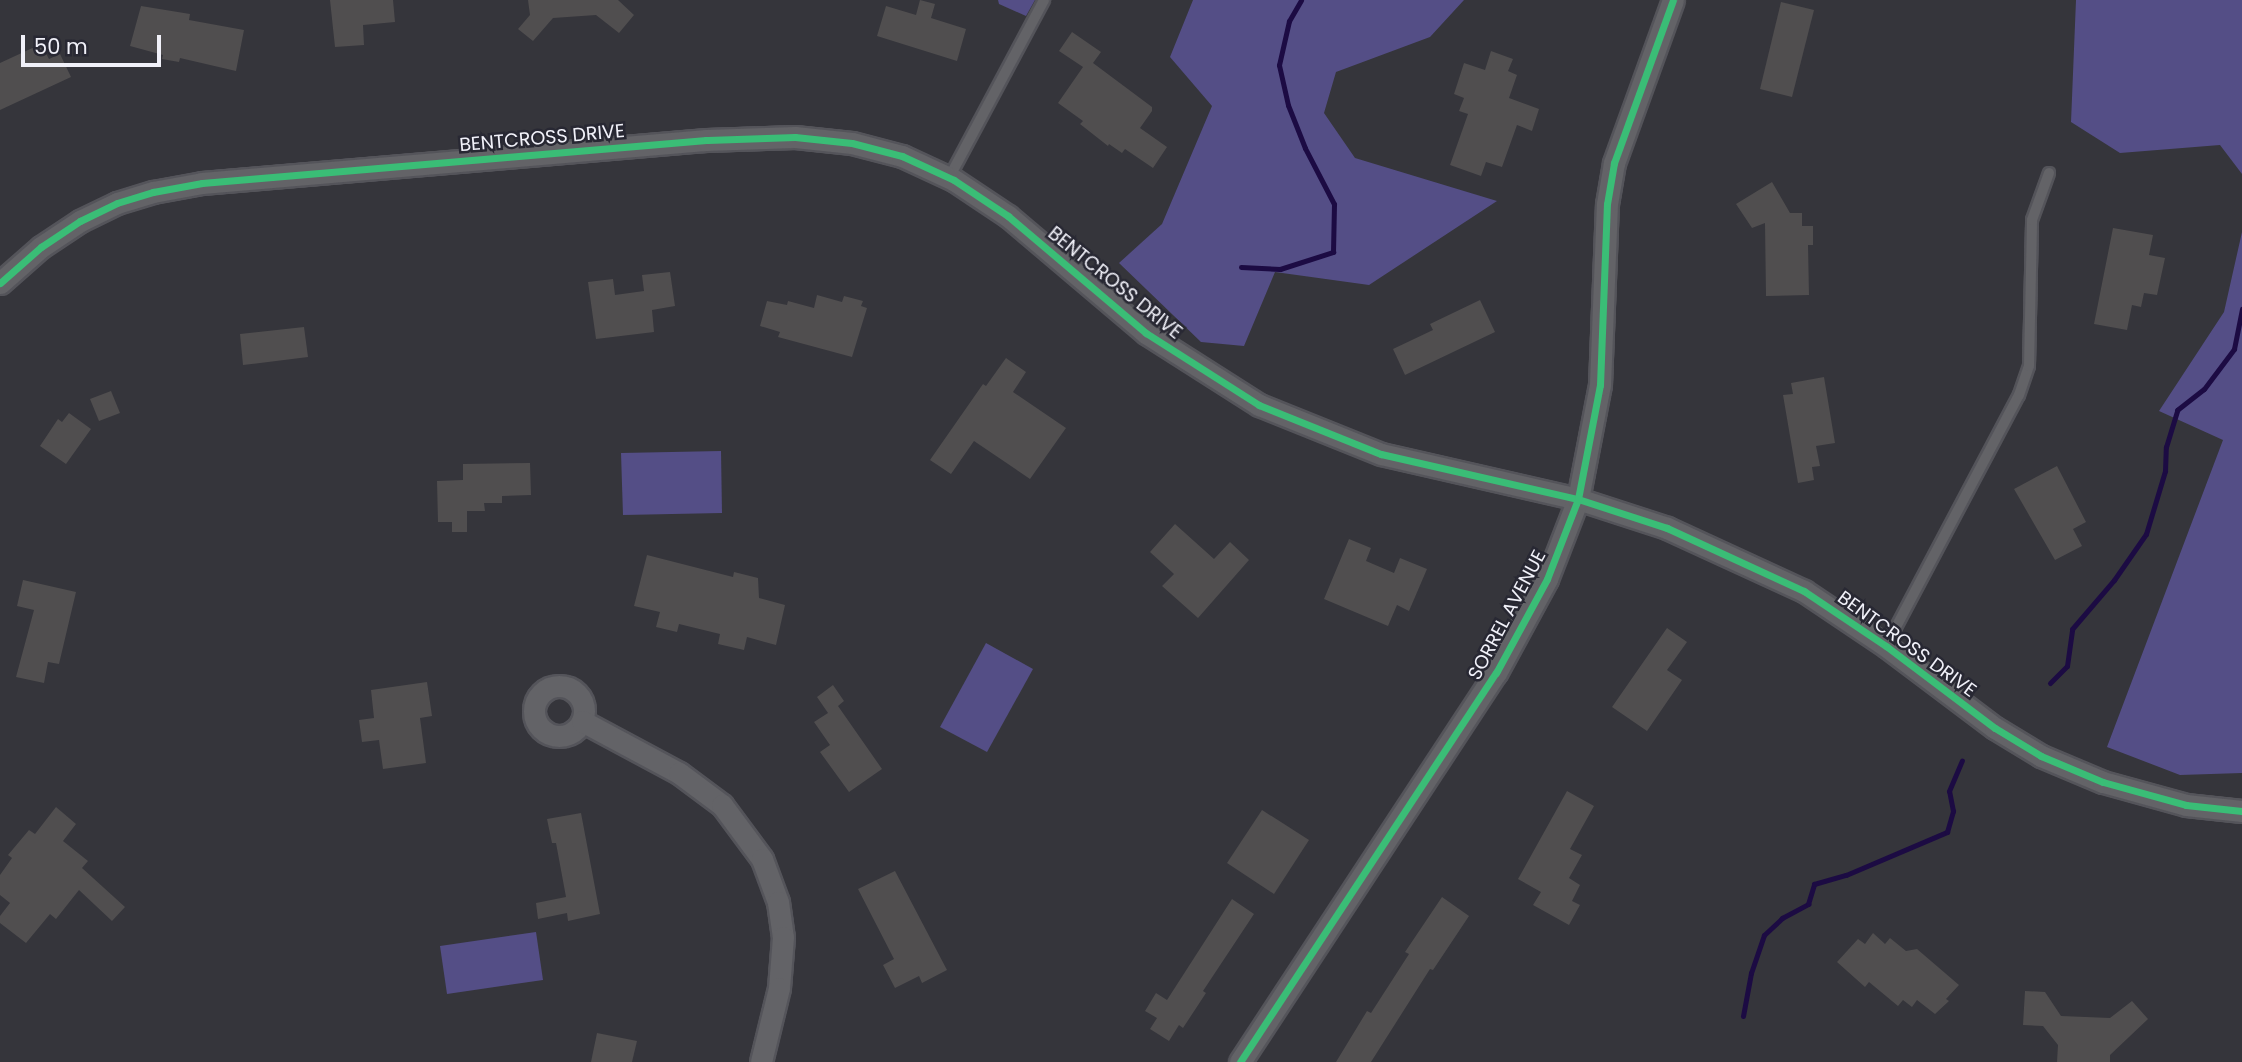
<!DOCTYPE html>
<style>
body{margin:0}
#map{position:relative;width:2242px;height:1062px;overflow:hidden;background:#35353b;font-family:Poppins,sans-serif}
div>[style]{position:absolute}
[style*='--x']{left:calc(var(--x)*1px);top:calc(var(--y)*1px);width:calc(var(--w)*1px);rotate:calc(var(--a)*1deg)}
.green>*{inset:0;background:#544e86}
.stream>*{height:5px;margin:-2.5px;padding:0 2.5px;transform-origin:2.5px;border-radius:2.5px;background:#1c0b43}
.building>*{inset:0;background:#504e4f}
.roads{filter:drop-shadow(2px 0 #54545a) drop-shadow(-2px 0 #54545a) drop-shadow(0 2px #54545a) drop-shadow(0 -2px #54545a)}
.lane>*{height:10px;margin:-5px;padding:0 5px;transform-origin:5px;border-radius:5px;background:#636367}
.street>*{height:21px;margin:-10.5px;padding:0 10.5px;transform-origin:10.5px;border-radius:10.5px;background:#636367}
.street>.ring{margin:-10.5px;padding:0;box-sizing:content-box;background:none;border:21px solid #636367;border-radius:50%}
.cycleway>*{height:7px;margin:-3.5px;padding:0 3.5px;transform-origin:3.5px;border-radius:3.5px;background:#3abd76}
span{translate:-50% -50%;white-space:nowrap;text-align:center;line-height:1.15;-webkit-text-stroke:5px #282833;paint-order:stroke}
.street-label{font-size:19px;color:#f1f1f9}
.scale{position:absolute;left:21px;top:35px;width:140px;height:32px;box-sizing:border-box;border:4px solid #f1f1f9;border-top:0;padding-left:9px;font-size:21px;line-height:24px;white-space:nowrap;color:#f1f1f9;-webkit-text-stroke:5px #282833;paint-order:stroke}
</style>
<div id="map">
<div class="green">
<div style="clip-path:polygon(998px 0,1035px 0,1026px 16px,999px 4px)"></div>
<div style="clip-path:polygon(1193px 0,1464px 0,1430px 37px,1336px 72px,1324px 113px,1355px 158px,1497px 201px,1369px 285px,1275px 272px,1244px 346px,1201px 342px,1119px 263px,1162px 224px,1212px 106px,1170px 57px)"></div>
<div style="clip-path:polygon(2076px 0,2242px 0,2242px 174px,2220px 145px,2120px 153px,2071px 122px)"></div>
<div style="clip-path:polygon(2242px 232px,2242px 773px,2180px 775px,2107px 747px,2223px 440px,2159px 411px,2224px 312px)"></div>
<div style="clip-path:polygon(721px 451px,722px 513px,623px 515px,621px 453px)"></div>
<div style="clip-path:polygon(986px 643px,1033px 669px,987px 752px,940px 727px)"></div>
<div style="clip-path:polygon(536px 932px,543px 980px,447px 994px,440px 946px)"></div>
</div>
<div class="stream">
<div style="--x:1241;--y:267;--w:39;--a:3"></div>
<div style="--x:1280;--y:269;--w:56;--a:-17.8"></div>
<div style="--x:1333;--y:252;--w:48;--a:-88.8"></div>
<div style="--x:1334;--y:204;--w:63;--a:-117.4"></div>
<div style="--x:1305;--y:148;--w:46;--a:-111.6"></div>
<div style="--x:1288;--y:105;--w:41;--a:-102.7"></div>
<div style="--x:1279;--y:65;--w:45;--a:-77.2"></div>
<div style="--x:1289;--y:21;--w:24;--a:-60"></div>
<div style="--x:2050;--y:683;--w:24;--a:-45"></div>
<div style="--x:2067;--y:666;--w:37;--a:-82"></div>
<div style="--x:2072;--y:629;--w:65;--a:-49.4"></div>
<div style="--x:2114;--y:580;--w:56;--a:-55.2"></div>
<div style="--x:2146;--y:534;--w:66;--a:-73.2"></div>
<div style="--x:2165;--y:471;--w:24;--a:-88"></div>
<div style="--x:2166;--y:447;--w:39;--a:-73"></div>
<div style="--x:2177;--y:410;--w:34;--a:-38"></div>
<div style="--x:2204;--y:389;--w:50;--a:-53.1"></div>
<div style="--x:2234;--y:349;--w:41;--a:-78.7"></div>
<div style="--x:1743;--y:1016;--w:44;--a:-79.5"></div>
<div style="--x:1751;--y:973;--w:40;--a:-71.1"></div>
<div style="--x:1764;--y:935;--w:25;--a:-43"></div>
<div style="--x:1782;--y:918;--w:30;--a:-28"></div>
<div style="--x:1808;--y:904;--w:21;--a:-73"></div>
<div style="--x:1814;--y:884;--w:33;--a:-16"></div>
<div style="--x:1846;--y:875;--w:110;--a:-23.1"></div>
<div style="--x:1947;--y:832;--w:22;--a:-74"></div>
<div style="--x:1953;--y:811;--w:20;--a:-101"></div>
<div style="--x:1949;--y:791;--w:33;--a:-67"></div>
</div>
<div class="building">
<div style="clip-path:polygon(330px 0,393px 0,395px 22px,363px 25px,364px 45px,335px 47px)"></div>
<div style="clip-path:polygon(528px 0,618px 0,634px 15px,619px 33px,596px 15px,553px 18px,533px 41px,518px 29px,530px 15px)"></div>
<div style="clip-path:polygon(920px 0,935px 4px,931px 18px,966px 29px,957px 61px,877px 36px,886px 6px,916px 15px)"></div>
<div style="clip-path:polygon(1781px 2px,1814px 10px,1792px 97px,1760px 89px)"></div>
<div style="clip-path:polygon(141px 6px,190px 14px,189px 20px,244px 30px,236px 71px,180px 58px,179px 62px,162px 59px,163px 55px,130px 46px)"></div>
<div style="clip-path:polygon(1072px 32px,1101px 52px,1093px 63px,1152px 107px,1152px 111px,1140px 128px,1167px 147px,1153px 168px,1125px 149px,1122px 153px,1109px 144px,1108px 146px,1080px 124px,1083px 121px,1058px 103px,1083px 67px,1059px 51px)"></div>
<div style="clip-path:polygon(41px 44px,49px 59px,60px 54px,71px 77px,0 110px,0 63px)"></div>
<div style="clip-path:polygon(1491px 51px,1513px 59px,1508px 71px,1517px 75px,1509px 98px,1539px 109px,1532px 131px,1517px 125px,1502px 167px,1486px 162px,1481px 176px,1450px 165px,1468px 114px,1459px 111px,1464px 98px,1454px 94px,1464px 63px,1485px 70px)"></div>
<div style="clip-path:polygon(1772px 182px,1790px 213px,1802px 213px,1802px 226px,1813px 226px,1813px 245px,1808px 245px,1809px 295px,1766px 296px,1765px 223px,1752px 228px,1736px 204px)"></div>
<div style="clip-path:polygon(2113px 228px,2153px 235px,2149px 255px,2165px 258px,2157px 295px,2144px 293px,2141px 307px,2132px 305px,2127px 330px,2094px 324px)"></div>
<div style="clip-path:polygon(670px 272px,675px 306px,652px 310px,654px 332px,596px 339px,588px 282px,613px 279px,615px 295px,644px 291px,642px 275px)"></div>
<div style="clip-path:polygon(817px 295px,842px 302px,844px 296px,863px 301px,861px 306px,867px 308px,852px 357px,778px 337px,780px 332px,760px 326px,767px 301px,787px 305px,788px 301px,814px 308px)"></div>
<div style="clip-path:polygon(1480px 300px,1495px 332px,1405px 375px,1393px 349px,1433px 330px,1430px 324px)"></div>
<div style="clip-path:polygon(304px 327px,308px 357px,243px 365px,240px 334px)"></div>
<div style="clip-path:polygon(1006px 358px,1026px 372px,1013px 392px,1066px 428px,1030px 479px,974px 441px,951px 474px,930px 460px,983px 384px,986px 386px)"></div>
<div style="clip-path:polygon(1824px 377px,1835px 443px,1816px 446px,1820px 466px,1812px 467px,1814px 480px,1798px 483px,1783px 395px,1793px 394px,1791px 383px)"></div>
<div style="clip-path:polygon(111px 391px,120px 413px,99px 421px,90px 399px)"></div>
<div style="clip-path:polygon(69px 413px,91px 429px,66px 464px,40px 446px,58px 419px,62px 422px)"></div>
<div style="clip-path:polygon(530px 463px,531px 495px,502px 496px,502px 503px,484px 503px,485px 511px,467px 511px,467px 532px,452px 532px,452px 522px,438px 522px,437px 481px,463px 480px,463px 464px)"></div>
<div style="clip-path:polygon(2057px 466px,2086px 522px,2073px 529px,2082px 546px,2055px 560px,2014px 489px)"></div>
<div style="clip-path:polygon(1175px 524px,1214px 559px,1230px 542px,1249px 560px,1198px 618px,1162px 586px,1174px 574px,1150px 552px)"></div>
<div style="clip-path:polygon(1349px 539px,1371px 548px,1366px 561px,1394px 573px,1400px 558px,1427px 569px,1409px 611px,1397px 605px,1388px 626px,1324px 599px)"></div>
<div style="clip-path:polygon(647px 555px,733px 577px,734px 572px,758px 578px,759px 598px,785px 605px,776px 645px,747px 637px,744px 650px,718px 644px,720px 634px,679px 624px,677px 632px,656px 627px,660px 612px,634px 606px)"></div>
<div style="clip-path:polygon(23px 580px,76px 592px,59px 664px,48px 662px,44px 683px,16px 677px,34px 610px,17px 606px)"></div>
<div style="clip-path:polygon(1667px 628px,1687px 642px,1667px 670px,1682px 680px,1647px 731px,1612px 707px)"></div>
<div style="clip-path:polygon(427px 682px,432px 716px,420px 718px,426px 763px,383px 769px,379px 740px,362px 742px,359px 720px,374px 718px,371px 690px)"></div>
<div style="clip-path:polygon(833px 685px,844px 701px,838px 706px,882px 769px,849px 792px,820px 752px,830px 745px,814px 722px,828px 713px,817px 697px)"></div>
<div style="clip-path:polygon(1567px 791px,1594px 806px,1570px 849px,1582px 855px,1569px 878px,1580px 885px,1572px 901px,1580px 905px,1569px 925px,1533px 905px,1541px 892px,1518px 879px)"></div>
<div style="clip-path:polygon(56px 807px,76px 824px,63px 841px,88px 861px,82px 868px,125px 907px,112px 921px,79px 890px,56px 919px,50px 914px,26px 943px,0 923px,0 916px,10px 903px,0 895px,0 875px,12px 858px,8px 855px,29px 830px,35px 834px)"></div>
<div style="clip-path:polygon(1262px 810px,1309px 840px,1274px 894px,1227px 863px)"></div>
<div style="clip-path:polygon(581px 813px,600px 914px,568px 921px,567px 913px,538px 919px,536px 903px,566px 897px,556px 843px,552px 843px,547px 819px)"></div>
<div style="clip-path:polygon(895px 871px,947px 970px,922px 983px,919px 976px,895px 988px,883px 965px,894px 959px,858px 889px)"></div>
<div style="clip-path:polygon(1442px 897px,1469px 916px,1433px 970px,1430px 969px,1371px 1062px,1336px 1062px,1367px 1011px,1371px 1013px,1409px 954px,1405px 952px)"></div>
<div style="clip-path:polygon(1232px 899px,1254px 914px,1203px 991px,1206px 993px,1183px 1028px,1179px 1025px,1169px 1041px,1150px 1029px,1157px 1018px,1145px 1011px,1156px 993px,1167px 1000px)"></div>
<div style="clip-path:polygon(1873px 933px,1885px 944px,1890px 938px,1906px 951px,1917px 949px,1959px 985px,1946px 999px,1949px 1001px,1935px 1014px,1917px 1000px,1912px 1007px,1903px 1000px,1898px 1006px,1869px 982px,1865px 987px,1837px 962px,1858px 939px,1865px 944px)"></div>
<div style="clip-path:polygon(2025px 991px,2045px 992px,2061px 1016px,2110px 1018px,2132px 1001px,2148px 1019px,2110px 1055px,2110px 1062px,2057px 1062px,2058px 1045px,2043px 1026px,2023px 1025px)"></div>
<div style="clip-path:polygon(597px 1033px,637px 1041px,632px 1062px,591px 1062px)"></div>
</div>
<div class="roads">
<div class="lane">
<div style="--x:949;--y:178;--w:202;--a:-61.9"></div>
<div style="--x:1886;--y:646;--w:284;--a:-62.1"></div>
<div style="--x:2019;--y:395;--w:31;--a:-71"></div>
<div style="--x:2029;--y:366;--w:146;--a:-88.8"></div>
<div style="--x:2032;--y:220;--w:50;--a:-70.1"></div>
</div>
<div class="street">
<div style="--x:0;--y:283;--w:55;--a:-41.3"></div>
<div style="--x:41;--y:247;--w:47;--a:-33.7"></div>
<div style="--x:80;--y:221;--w:41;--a:-25.9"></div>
<div style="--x:117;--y:203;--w:38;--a:-17"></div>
<div style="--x:153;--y:192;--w:50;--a:-10.4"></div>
<div style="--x:202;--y:183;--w:506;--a:-4.88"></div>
<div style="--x:706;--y:140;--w:89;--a:-1.9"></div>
<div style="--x:795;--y:137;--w:57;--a:6"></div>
<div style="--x:852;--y:143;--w:52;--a:14.6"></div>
<div style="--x:902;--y:156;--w:57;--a:24.8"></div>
<div style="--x:954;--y:180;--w:65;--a:33.7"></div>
<div style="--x:1008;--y:216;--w:181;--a:40.3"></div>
<div style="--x:1146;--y:333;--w:134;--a:32.5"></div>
<div style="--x:1259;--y:405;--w:131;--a:21.9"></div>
<div style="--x:1381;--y:454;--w:202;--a:12.9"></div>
<div style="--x:1578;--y:499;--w:94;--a:18"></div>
<div style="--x:1667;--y:528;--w:151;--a:24.7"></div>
<div style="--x:1804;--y:591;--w:99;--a:33.9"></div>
<div style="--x:1886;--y:646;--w:136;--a:37"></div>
<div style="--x:1995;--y:728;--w:54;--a:31.3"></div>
<div style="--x:2041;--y:756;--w:67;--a:22.8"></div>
<div style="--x:2103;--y:782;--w:86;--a:15.5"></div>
<div style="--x:2186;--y:805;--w:56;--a:6.1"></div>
<div class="ring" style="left:534px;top:686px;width:29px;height:29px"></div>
<div style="--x:582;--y:721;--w:110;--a:28.2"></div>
<div style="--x:679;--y:773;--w:54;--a:36.7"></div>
<div style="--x:722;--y:805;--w:67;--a:53.5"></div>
<div style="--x:762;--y:859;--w:46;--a:69.6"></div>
<div style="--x:778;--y:902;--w:35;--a:82"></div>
<div style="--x:783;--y:937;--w:51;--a:94.5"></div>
<div style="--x:779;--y:988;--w:76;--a:103.7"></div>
<div style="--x:1240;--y:1062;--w:466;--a:-56.7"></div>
<div style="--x:1496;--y:673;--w:107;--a:-61.5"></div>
<div style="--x:1547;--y:579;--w:86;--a:-68.8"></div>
<div style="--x:1578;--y:499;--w:116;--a:-79.1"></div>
<div style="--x:1600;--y:385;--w:181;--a:-87.8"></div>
<div style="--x:1607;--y:204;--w:42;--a:-80.3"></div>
<div style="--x:1614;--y:163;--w:173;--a:-70.1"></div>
</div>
</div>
<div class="cycleway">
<div style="--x:0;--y:283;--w:55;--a:-41.3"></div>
<div style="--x:41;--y:247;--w:47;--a:-33.7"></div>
<div style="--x:80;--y:221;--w:41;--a:-25.9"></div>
<div style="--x:117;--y:203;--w:38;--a:-17"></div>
<div style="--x:153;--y:192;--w:50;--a:-10.4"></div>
<div style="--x:202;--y:183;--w:506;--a:-4.88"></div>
<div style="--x:706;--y:140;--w:89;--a:-1.9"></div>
<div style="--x:795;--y:137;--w:57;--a:6"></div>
<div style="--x:852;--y:143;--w:52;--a:14.6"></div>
<div style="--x:902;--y:156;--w:57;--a:24.8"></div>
<div style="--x:954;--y:180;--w:65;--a:33.7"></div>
<div style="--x:1008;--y:216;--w:181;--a:40.3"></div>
<div style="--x:1146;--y:333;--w:134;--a:32.5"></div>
<div style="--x:1259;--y:405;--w:131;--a:21.9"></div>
<div style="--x:1381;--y:454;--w:202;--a:12.9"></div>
<div style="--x:1578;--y:499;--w:94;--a:18"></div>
<div style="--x:1667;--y:528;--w:151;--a:24.7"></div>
<div style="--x:1804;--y:591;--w:99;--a:33.9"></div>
<div style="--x:1886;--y:646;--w:136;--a:37"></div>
<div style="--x:1995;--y:728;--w:54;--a:31.3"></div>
<div style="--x:2041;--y:756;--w:67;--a:22.8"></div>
<div style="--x:2103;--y:782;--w:86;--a:15.5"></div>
<div style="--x:2186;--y:805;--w:56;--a:6.1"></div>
<div style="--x:1240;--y:1062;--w:466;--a:-56.7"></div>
<div style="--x:1496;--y:673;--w:107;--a:-61.5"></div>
<div style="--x:1547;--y:579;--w:86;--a:-68.8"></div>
<div style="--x:1578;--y:499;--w:116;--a:-79.1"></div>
<div style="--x:1600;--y:385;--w:181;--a:-87.8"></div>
<div style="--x:1607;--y:204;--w:42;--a:-80.3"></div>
<div style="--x:1614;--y:163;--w:173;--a:-70.1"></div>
</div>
<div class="street-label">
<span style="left:542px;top:138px;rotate:-5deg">BENTCROSS DRIVE</span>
<span style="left:1115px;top:283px;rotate:39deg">BENTCROSS DRIVE</span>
<span style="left:1507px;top:615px;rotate:-62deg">SORREL AVENUE</span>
<span style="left:1907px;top:644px;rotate:36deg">BENTCROSS DRIVE</span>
</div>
<div class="scale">50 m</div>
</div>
